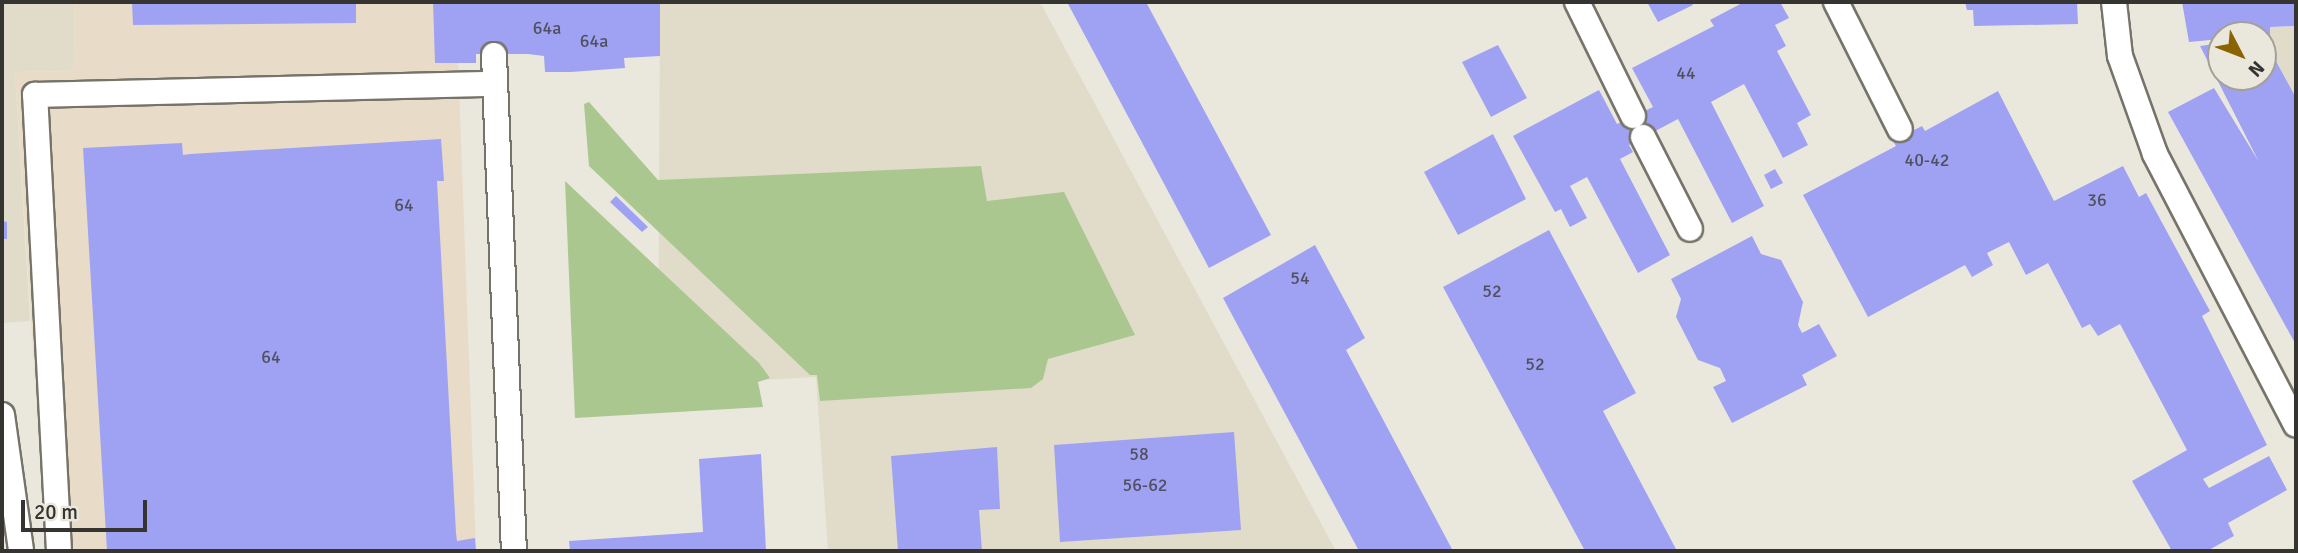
<!DOCTYPE html>
<style>
body{margin:0}
#map{position:relative;width:2298px;height:553px;overflow:hidden;background:#eae8dc;font-family:Signika,sans-serif}
div>[style]{position:absolute}
[style*='--x']{left:calc(var(--x)*1px);top:calc(var(--y)*1px);width:calc(var(--w)*1px);rotate:calc(var(--a)*1deg)}
.built>*{inset:0;background:#e0dcc9}
.industrial>*{inset:0;background:#e8dcc8}
.green>*{inset:0;background:#abc790}
.building>*{inset:0;background:#9fa2f3}
.roads{filter:drop-shadow(2px 0 #76746a) drop-shadow(-2px 0 #76746a) drop-shadow(0 2px #76746a) drop-shadow(0 -2px #76746a)}
.lane>*{height:24px;margin:-12px;padding:0 12px;transform-origin:12px;border-radius:12px;background:#fff}
span{translate:-50% -50%;white-space:nowrap;text-align:center;line-height:1.15;-webkit-text-stroke:5px #eae8dc;paint-order:stroke}
.number-label{font-size:18px;color:#505061}
.number-label span{-webkit-text-stroke-width:0}
.frame{position:absolute;inset:0;border:4px solid #353430;pointer-events:none}
.north{position:absolute;left:2207px;top:21px;width:70px;height:70px;box-sizing:border-box;background:#eae8dc;border:2px solid #a2a097;border-radius:50%;rotate:132deg;font-size:19px;font-weight:700;line-height:28px;text-align:center;color:#353430}
.north::after{content:'';display:block;margin:auto;width:24px;height:32px;background:#8a6302;clip-path:polygon(50% 0,100% 100%,50% 72%,0 100%)}
.scale{position:absolute;left:21px;top:500px;width:126px;height:32px;box-sizing:border-box;border:4px solid #353430;border-top:0;padding-left:9px;font-size:21px;line-height:24px;white-space:nowrap;color:#353430;-webkit-text-stroke:5px #eae8dc;paint-order:stroke}
</style>
<div id="map">
<div class="built">
<div style="clip-path:polygon(2px 2px,74px 2px,75px 65px,70px 71px,15px 72px,30px 321px,2px 323px)"></div>
<div style="clip-path:polygon(660px 2px,1040px 2px,1336px 551px,828px 551px,816px 377px,658px 386px)"></div>
<div style="clip-path:polygon(2270px 27px,2296px 27px,2296px 98px,2264px 38px,2270px 35px)"></div>
</div>
<div class="industrial">
<div style="clip-path:polygon(74px 2px,456px 2px,476px 551px,46px 551px,15px 72px,70px 71px,75px 65px)"></div>
</div>
<div class="green">
<div style="clip-path:polygon(589px 102px,658px 180px,981px 166px,987px 201px,1064px 192px,1135px 335px,1048px 359px,1043px 379px,1031px 388px,820px 401px,817px 375px,810px 375px,589px 166px,584px 104px)"></div>
<div style="clip-path:polygon(565px 181px,759px 363px,770px 378px,758px 382px,763px 407px,575px 418px)"></div>
</div>
<div class="building">
<div style="clip-path:polygon(132px 2px,356px 2px,356px 23px,133px 25px)"></div>
<div style="clip-path:polygon(433px 2px,660px 2px,660px 56px,624px 58px,625px 68px,571px 72px,545px 72px,544px 56px,528px 54px,476px 54px,476px 63px,435px 63px)"></div>
<div style="clip-path:polygon(1067px 2px,1146px 2px,1271px 235px,1209px 268px)"></div>
<div style="clip-path:polygon(1647px 2px,1691px 2px,1693px 5px,1658px 22px)"></div>
<div style="clip-path:polygon(1744px 2px,1780px 2px,1789px 18px,1775px 25px,1786px 46px,1777px 51px,1811px 115px,1797px 123px,1808px 145px,1783px 158px,1744px 84px,1711px 102px,1764px 206px,1732px 223px,1678px 119px,1629px 145px,1633px 152px,1620px 159px,1670px 255px,1638px 273px,1587px 177px,1570px 186px,1587px 218px,1570px 227px,1561px 209px,1555px 212px,1513px 136px,1599px 90px,1617px 124px,1653px 107px,1632px 68px,1714px 26px,1710px 20px)"></div>
<div style="clip-path:polygon(1965px 2px,2077px 2px,2078px 24px,1974px 26px,1973px 10px,1967px 10px)"></div>
<div style="clip-path:polygon(2182px 2px,2296px 2px,2296px 26px,2270px 27px,2270px 35px,2221px 35px,2221px 39px,2189px 42px)"></div>
<div style="clip-path:polygon(2263px 37px,2296px 98px,2296px 345px,2168px 112px,2214px 88px,2259px 162px,2200px 46px,2221px 43px,2221px 77px,2263px 77px)"></div>
<div style="clip-path:polygon(1498px 45px,1527px 98px,1491px 117px,1462px 62px)"></div>
<div style="clip-path:polygon(1998px 91px,2054px 201px,2123px 166px,2139px 197px,2146px 193px,2210px 311px,2202px 316px,2267px 445px,2203px 479px,2209px 488px,2269px 456px,2287px 490px,2228px 523px,2234px 536px,2207px 551px,2172px 551px,2132px 481px,2187px 450px,2120px 324px,2098px 336px,2090px 324px,2082px 328px,2048px 263px,2026px 275px,2009px 242px,1987px 253px,1993px 265px,1972px 277px,1965px 265px,1868px 317px,1803px 195px,1896px 146px,1893px 141px,1922px 126px,1925px 131px)"></div>
<div style="clip-path:polygon(1493px 134px,1526px 199px,1458px 235px,1424px 172px)"></div>
<div style="clip-path:polygon(441px 139px,444px 181px,437px 181px,456px 533px,457px 541px,475px 538px,476px 551px,107px 551px,83px 148px,182px 143px,183px 155px,190px 154px)"></div>
<div style="clip-path:polygon(1775px 169px,1783px 183px,1771px 189px,1764px 175px)"></div>
<div style="clip-path:polygon(616px 196px,648px 227px,642px 232px,610px 202px)"></div>
<div style="clip-path:polygon(2px 221px,7px 222px,7px 239px,2px 239px)"></div>
<div style="clip-path:polygon(1549px 230px,1636px 393px,1603px 411px,1677px 551px,1585px 551px,1443px 287px)"></div>
<div style="clip-path:polygon(1752px 236px,1761px 254px,1781px 260px,1803px 302px,1798px 325px,1802px 333px,1819px 324px,1837px 356px,1802px 375px,1807px 385px,1732px 423px,1713px 387px,1726px 381px,1720px 368px,1698px 360px,1676px 317px,1681px 299px,1671px 279px)"></div>
<div style="clip-path:polygon(1315px 245px,1365px 338px,1346px 350px,1453px 551px,1359px 551px,1223px 298px)"></div>
<div style="clip-path:polygon(1234px 432px,1241px 530px,1060px 542px,1054px 445px)"></div>
<div style="clip-path:polygon(997px 447px,1000px 509px,979px 510px,982px 551px,898px 551px,891px 456px)"></div>
<div style="clip-path:polygon(761px 454px,766px 551px,570px 551px,569px 541px,703px 532px,699px 459px)"></div>
</div>
<div class="roads">
<div class="lane">
<div style="--x:1577;--y:2;--w:127;--a:63.8"></div>
<div style="--x:1836;--y:2;--w:142;--a:63.3"></div>
<div style="--x:2114;--y:2;--w:54;--a:83.7"></div>
<div style="--x:2120;--y:56;--w:104;--a:70.3"></div>
<div style="--x:2155;--y:154;--w:305;--a:62.5"></div>
<div style="--x:494;--y:55;--w:496;--a:87.7"></div>
<div style="--x:1643;--y:137;--w:103;--a:62.9"></div>
<div style="--x:2;--y:415;--w:137;--a:82"></div>
<div style="--x:59;--y:551;--w:457;--a:-93"></div>
<div style="--x:35;--y:95;--w:458;--a:-1.4"></div>
</div>
</div>
<div class="number-label">
<span style="left:547px;top:28px">64a</span>
<span style="left:594px;top:41px">64a</span>
<span style="left:1686px;top:73px">44</span>
<span style="left:1927px;top:160px">40-42</span>
<span style="left:2097px;top:200px">36</span>
<span style="left:404px;top:205px">64</span>
<span style="left:1300px;top:278px">54</span>
<span style="left:1492px;top:291px">52</span>
<span style="left:271px;top:357px">64</span>
<span style="left:1535px;top:364px">52</span>
<span style="left:1139px;top:454px">58</span>
<span style="left:1145px;top:485px">56-62</span>
</div>
<div class="frame"></div>
<div class="north">N</div>
<div class="scale">20 m</div>
</div>
